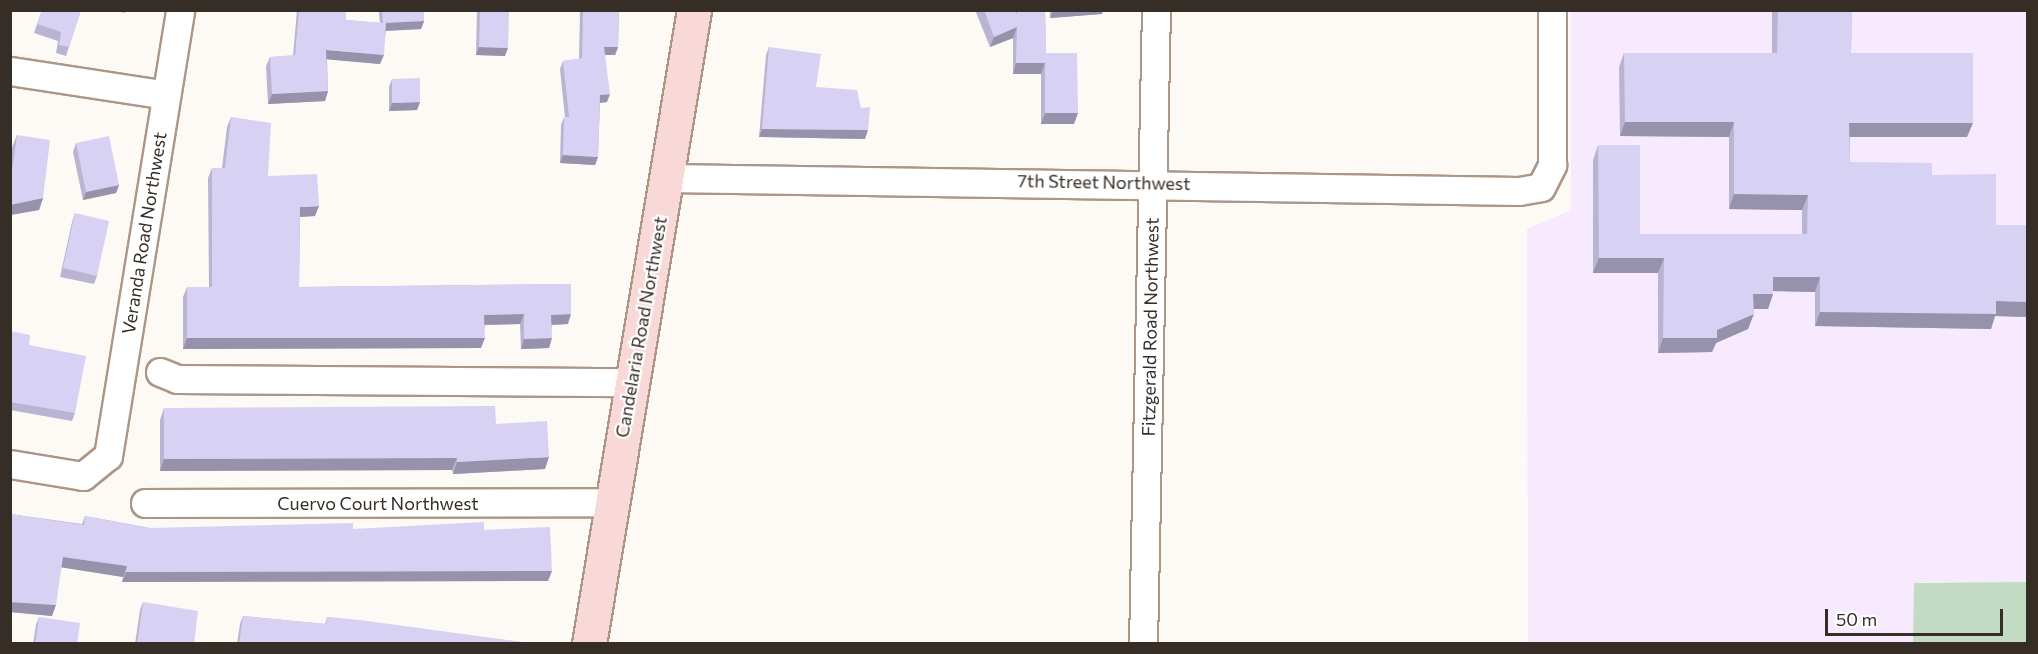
<!DOCTYPE html>
<style>
body{margin:0}
#map{position:relative;width:2038px;height:654px;overflow:hidden;background:#fdf9f5;font-family:Commissioner,sans-serif}
div>[style]{position:absolute}
[style*='--x']{left:calc(var(--x)*1px);top:calc(var(--y)*1px);width:calc(var(--w)*1px);rotate:calc(var(--a)*1deg)}
.education>*{inset:0;background:#f7eafe}
.green>*{inset:0;background:#c1dcc2}
.roads{filter:drop-shadow(2px 0 #ac9787) drop-shadow(-2px 0 #ac9787) drop-shadow(0 2px #ac9787) drop-shadow(0 -2px #ac9787)}
.minor>*{height:27px;margin:-13.5px;padding:0 13.5px;transform-origin:13.5px;border-radius:13.5px;background:#fff}
.secondary>*{height:33px;margin:-16.5px;padding:0 16.5px;transform-origin:16.5px;border-radius:16.5px;background:#f9d8d8}
.wall>*{inset:0;background:#b9b4d2}
.shaded-wall>*{inset:0;background:#9692ab}
.building>*{inset:0;background:#d7d1f4}
span{translate:-50% -50%;white-space:nowrap;text-align:center;line-height:1.15;-webkit-text-stroke:4.5px #fff;paint-order:stroke}
.street-label{font-size:18px;color:#352d26}
.frame{position:absolute;inset:0;border:12px solid #352d26;pointer-events:none}
.scale{position:absolute;left:1825px;top:609px;width:178px;height:27px;box-sizing:border-box;border:3px solid #352d26;border-top:0;padding-left:8px;font-size:18px;line-height:21px;white-space:nowrap;color:#352d26;-webkit-text-stroke:4px #fff;paint-order:stroke}
</style>
<div id="map">
<div class="education">
<div style="clip-path:polygon(1571px 11px,2027px 11px,2027px 584px,1920px 582px,1918px 643px,1528px 643px,1527px 229px,1571px 210px)"></div>
</div>
<div class="green">
<div style="clip-path:polygon(2027px 582px,2027px 643px,1913px 643px,1914px 583px)"></div>
</div>
<div class="roads">
<div class="minor">
<div style="--x:10;--y:71;--w:158;--a:8.7"></div>
<div style="--x:667;--y:178;--w:852;--a:0.87"></div>
<div style="--x:1519;--y:191;--w:22;--a:-10"></div>
<div style="--x:1541;--y:187;--w:25;--a:-63"></div>
<div style="--x:1552;--y:165;--w:155;--a:-90"></div>
<div style="--x:160;--y:372;--w:18;--a:22"></div>
<div style="--x:177;--y:379;--w:455;--a:0.4"></div>
<div style="--x:10;--y:464;--w:74;--a:9.3"></div>
<div style="--x:83;--y:476;--w:32;--a:-39"></div>
<div style="--x:108;--y:456;--w:452;--a:-80.8"></div>
<div style="--x:145;--y:503;--w:466;--a:-0.1"></div>
<div style="--x:1143;--y:644;--w:634;--a:-88.83"></div>
</div>
<div class="secondary">
<div style="--x:589;--y:644;--w:643;--a:-80.6"></div>
</div>
</div>
<div class="wall">
<div style="clip-path:polygon(42px 10px,81px 10px,66px 56px,56px 53px,58px 41px,34px 33px)"></div>
<div style="clip-path:polygon(110px 10px,126px 10px,125px 13px)"></div>
<div style="clip-path:polygon(297px 10px,345px 10px,346px 20px,380px 23px,379px 13px,380px 10px,424px 10px,424px 21px,421px 29px,386px 31px,380px 64px,327px 59px,328px 91px,325px 101px,268px 104px,266px 66px,270px 57px,293px 56px)"></div>
<div style="clip-path:polygon(477px 10px,509px 10px,505px 56px,476px 55px)"></div>
<div style="clip-path:polygon(580px 10px,619px 10px,618px 47px,615px 55px,605px 55px,607px 102px,600px 103px,598px 157px,595px 165px,560px 163px,561px 125px,564px 117px,565px 117px,560px 69px,563px 61px,579px 59px)"></div>
<div style="clip-path:polygon(975px 10px,1015px 10px,1015px 12px,1016px 10px,1045px 10px,1046px 53px,1074px 124px,1041px 124px,1041px 74px,1013px 74px,1013px 38px,990px 47px)"></div>
<div style="clip-path:polygon(1050px 10px,1103px 10px,1102px 14px,1050px 18px)"></div>
<div style="clip-path:polygon(1772px 10px,1852px 10px,1851px 53px,1967px 137px,1850px 137px,1850px 162px,1932px 175px,1996px 225px,2028px 225px,2028px 317px,1995px 316px,1991px 329px,1815px 326px,1815px 292px,1773px 291px,1773px 294px,1768px 309px,1754px 309px,1748px 329px,1716px 343px,1712px 352px,1658px 353px,1658px 273px,1593px 273px,1593px 160px,1598px 145px,1640px 234px,1802px 234px,1802px 210px,1729px 209px,1729px 137px,1620px 136px,1619px 67px,1624px 53px,1772px 53px)"></div>
<div style="clip-path:polygon(769px 47px,816px 87px,861px 108px,865px 139px,759px 137px,766px 55px)"></div>
<div style="clip-path:polygon(392px 79px,420px 102px,417px 110px,389px 111px,389px 87px)"></div>
<div style="clip-path:polygon(231px 117px,268px 176px,315px 216px,300px 217px,299px 287px,571px 284px,568px 324px,552px 325px,549px 348px,521px 349px,520px 324px,485px 325px,481px 348px,183px 349px,183px 297px,187px 287px,209px 287px,208px 178px,212px 168px,222px 168px,227px 127px)"></div>
<div style="clip-path:polygon(17px 135px,43px 198px,39px 210px,10px 215px,10px 162px,12px 147px)"></div>
<div style="clip-path:polygon(76px 143px,119px 185px,116px 193px,83px 200px,73px 152px)"></div>
<div style="clip-path:polygon(75px 213px,97px 276px,94px 284px,60px 277px,72px 222px)"></div>
<div style="clip-path:polygon(10px 331px,29px 345px,75px 413px,72px 421px,10px 410px)"></div>
<div style="clip-path:polygon(164px 408px,496px 424px,545px 469px,453px 474px,452px 470px,160px 471px,160px 420px)"></div>
<div style="clip-path:polygon(10px 514px,82px 524px,85px 516px,150px 528px,484px 530px,548px 581px,122px 582px,123px 577px,61px 567px,52px 616px,10px 612px)"></div>
<div style="clip-path:polygon(143px 602px,194px 644px,135px 644px,140px 610px)"></div>
<div style="clip-path:polygon(243px 616px,325px 624px,327px 617px,536px 644px,237px 644px,240px 624px)"></div>
<div style="clip-path:polygon(39px 617px,77px 644px,33px 644px,36px 625px)"></div>
</div>
<div class="shaded-wall">
<div style="clip-path:polygon(1053px 10px,1103px 10px,1102px 14px,1050px 18px)"></div>
<div style="clip-path:polygon(424px 21px,421px 29px,380px 31px,383px 23px)"></div>
<div style="clip-path:polygon(1017px 27px,1013px 38px,990px 47px,994px 37px)"></div>
<div style="clip-path:polygon(479px 47px,508px 48px,505px 56px,476px 55px)"></div>
<div style="clip-path:polygon(604px 47px,618px 47px,615px 55px,601px 55px)"></div>
<div style="clip-path:polygon(326px 50px,384px 55px,380px 64px,323px 59px)"></div>
<div style="clip-path:polygon(1016px 63px,1045px 63px,1041px 74px,1013px 74px)"></div>
<div style="clip-path:polygon(328px 91px,325px 101px,268px 104px,272px 94px)"></div>
<div style="clip-path:polygon(610px 94px,607px 102px,597px 103px,600px 95px)"></div>
<div style="clip-path:polygon(420px 102px,417px 110px,389px 111px,392px 103px)"></div>
<div style="clip-path:polygon(1045px 113px,1078px 113px,1074px 124px,1041px 124px)"></div>
<div style="clip-path:polygon(1625px 122px,1734px 122px,1729px 137px,1620px 136px)"></div>
<div style="clip-path:polygon(1849px 123px,1973px 123px,1967px 137px,1844px 137px)"></div>
<div style="clip-path:polygon(762px 129px,868px 130px,865px 139px,759px 137px)"></div>
<div style="clip-path:polygon(563px 155px,598px 157px,595px 165px,560px 163px)"></div>
<div style="clip-path:polygon(119px 185px,116px 193px,83px 200px,86px 192px)"></div>
<div style="clip-path:polygon(1734px 194px,1808px 195px,1802px 210px,1729px 209px)"></div>
<div style="clip-path:polygon(43px 198px,39px 210px,10px 215px,10px 205px)"></div>
<div style="clip-path:polygon(319px 206px,315px 216px,297px 217px,300px 207px)"></div>
<div style="clip-path:polygon(1599px 258px,1664px 258px,1658px 273px,1593px 273px)"></div>
<div style="clip-path:polygon(1773px 277px,1820px 277px,1815px 292px,1768px 291px)"></div>
<div style="clip-path:polygon(1753px 294px,1773px 294px,1768px 309px,1748px 309px)"></div>
<div style="clip-path:polygon(1996px 301px,2028px 302px,2028px 317px,1995px 316px,1991px 329px,1815px 326px,1820px 312px)"></div>
<div style="clip-path:polygon(524px 314px,520px 324px,481px 325px,484px 315px)"></div>
<div style="clip-path:polygon(571px 314px,568px 324px,548px 325px,551px 315px)"></div>
<div style="clip-path:polygon(1754px 314px,1748px 329px,1716px 343px,1712px 352px,1658px 353px,1663px 338px,1717px 330px)"></div>
<div style="clip-path:polygon(187px 338px,485px 338px,481px 348px,183px 349px)"></div>
<div style="clip-path:polygon(552px 338px,549px 348px,521px 349px,524px 339px)"></div>
<div style="clip-path:polygon(549px 457px,545px 469px,453px 474px,457px 462px)"></div>
<div style="clip-path:polygon(457px 458px,452px 470px,160px 471px,164px 459px)"></div>
<div style="clip-path:polygon(63px 557px,127px 566px,123px 577px,59px 567px)"></div>
<div style="clip-path:polygon(552px 571px,548px 581px,122px 582px,126px 572px)"></div>
<div style="clip-path:polygon(10px 602px,56px 605px,52px 616px,10px 612px)"></div>
</div>
<div class="building">
<div style="clip-path:polygon(42px 10px,81px 10px,69px 47px,59px 45px,61px 32px,37px 24px)"></div>
<div style="clip-path:polygon(299px 10px,345px 10px,346px 20px,386px 23px,384px 55px,326px 50px,328px 91px,272px 94px,270px 57px,295px 55px)"></div>
<div style="clip-path:polygon(382px 10px,424px 10px,424px 21px,383px 23px)"></div>
<div style="clip-path:polygon(480px 10px,509px 10px,508px 48px,479px 47px)"></div>
<div style="clip-path:polygon(583px 10px,619px 10px,618px 47px,604px 47px,610px 94px,600px 95px,598px 157px,563px 155px,564px 117px,569px 117px,563px 61px,582px 58px)"></div>
<div style="clip-path:polygon(984px 10px,1015px 10px,1017px 15px,1017px 10px,1045px 10px,1046px 53px,1077px 53px,1078px 113px,1045px 113px,1045px 63px,1016px 63px,1017px 27px,994px 37px)"></div>
<div style="clip-path:polygon(1778px 10px,1852px 10px,1851px 53px,1973px 53px,1973px 123px,1849px 123px,1850px 162px,1932px 163px,1932px 175px,1996px 174px,1996px 225px,2028px 225px,2028px 302px,1996px 301px,1996px 314px,1820px 312px,1820px 277px,1773px 277px,1773px 294px,1753px 294px,1754px 314px,1717px 330px,1717px 338px,1663px 338px,1664px 258px,1599px 258px,1598px 145px,1640px 145px,1640px 234px,1807px 234px,1808px 195px,1734px 194px,1734px 122px,1625px 122px,1624px 53px,1777px 53px)"></div>
<div style="clip-path:polygon(769px 47px,821px 54px,816px 87px,857px 90px,861px 108px,870px 107px,868px 130px,762px 129px)"></div>
<div style="clip-path:polygon(420px 78px,420px 102px,392px 103px,392px 79px)"></div>
<div style="clip-path:polygon(231px 117px,271px 123px,268px 176px,317px 174px,319px 206px,300px 207px,299px 287px,571px 284px,571px 314px,551px 315px,552px 338px,524px 339px,524px 314px,484px 315px,485px 338px,187px 338px,187px 287px,212px 287px,212px 168px,225px 168px)"></div>
<div style="clip-path:polygon(17px 135px,50px 140px,43px 198px,10px 205px,10px 185px)"></div>
<div style="clip-path:polygon(109px 136px,119px 185px,86px 192px,76px 143px)"></div>
<div style="clip-path:polygon(75px 213px,109px 221px,97px 276px,63px 268px)"></div>
<div style="clip-path:polygon(10px 331px,30px 335px,29px 345px,86px 356px,75px 413px,10px 402px)"></div>
<div style="clip-path:polygon(495px 406px,496px 424px,547px 421px,549px 457px,457px 462px,457px 458px,164px 459px,164px 408px)"></div>
<div style="clip-path:polygon(10px 514px,84px 525px,85px 516px,150px 528px,353px 523px,353px 529px,484px 522px,484px 530px,550px 527px,552px 571px,126px 572px,127px 566px,63px 557px,56px 605px,10px 602px)"></div>
<div style="clip-path:polygon(143px 602px,198px 611px,194px 644px,137px 644px)"></div>
<div style="clip-path:polygon(243px 616px,326px 624px,327px 617px,360px 620px,536px 644px,239px 644px)"></div>
<div style="clip-path:polygon(39px 617px,80px 623px,77px 644px,35px 644px)"></div>
</div>
<div class="street-label">
<span style="left:1104px;top:182px;rotate:1deg">7th Street Northwest</span>
<span style="left:144px;top:233px;rotate:-81deg">Veranda Road Northwest</span>
<span style="left:641px;top:327px;rotate:-80deg">Candelaria Road Northwest</span>
<span style="left:1150px;top:327px;rotate:-89deg">Fitzgerald Road Northwest</span>
<span style="left:378px;top:503px">Cuervo Court Northwest</span>
</div>
<div class="frame"></div>
<div class="scale">50 m</div>
</div>
